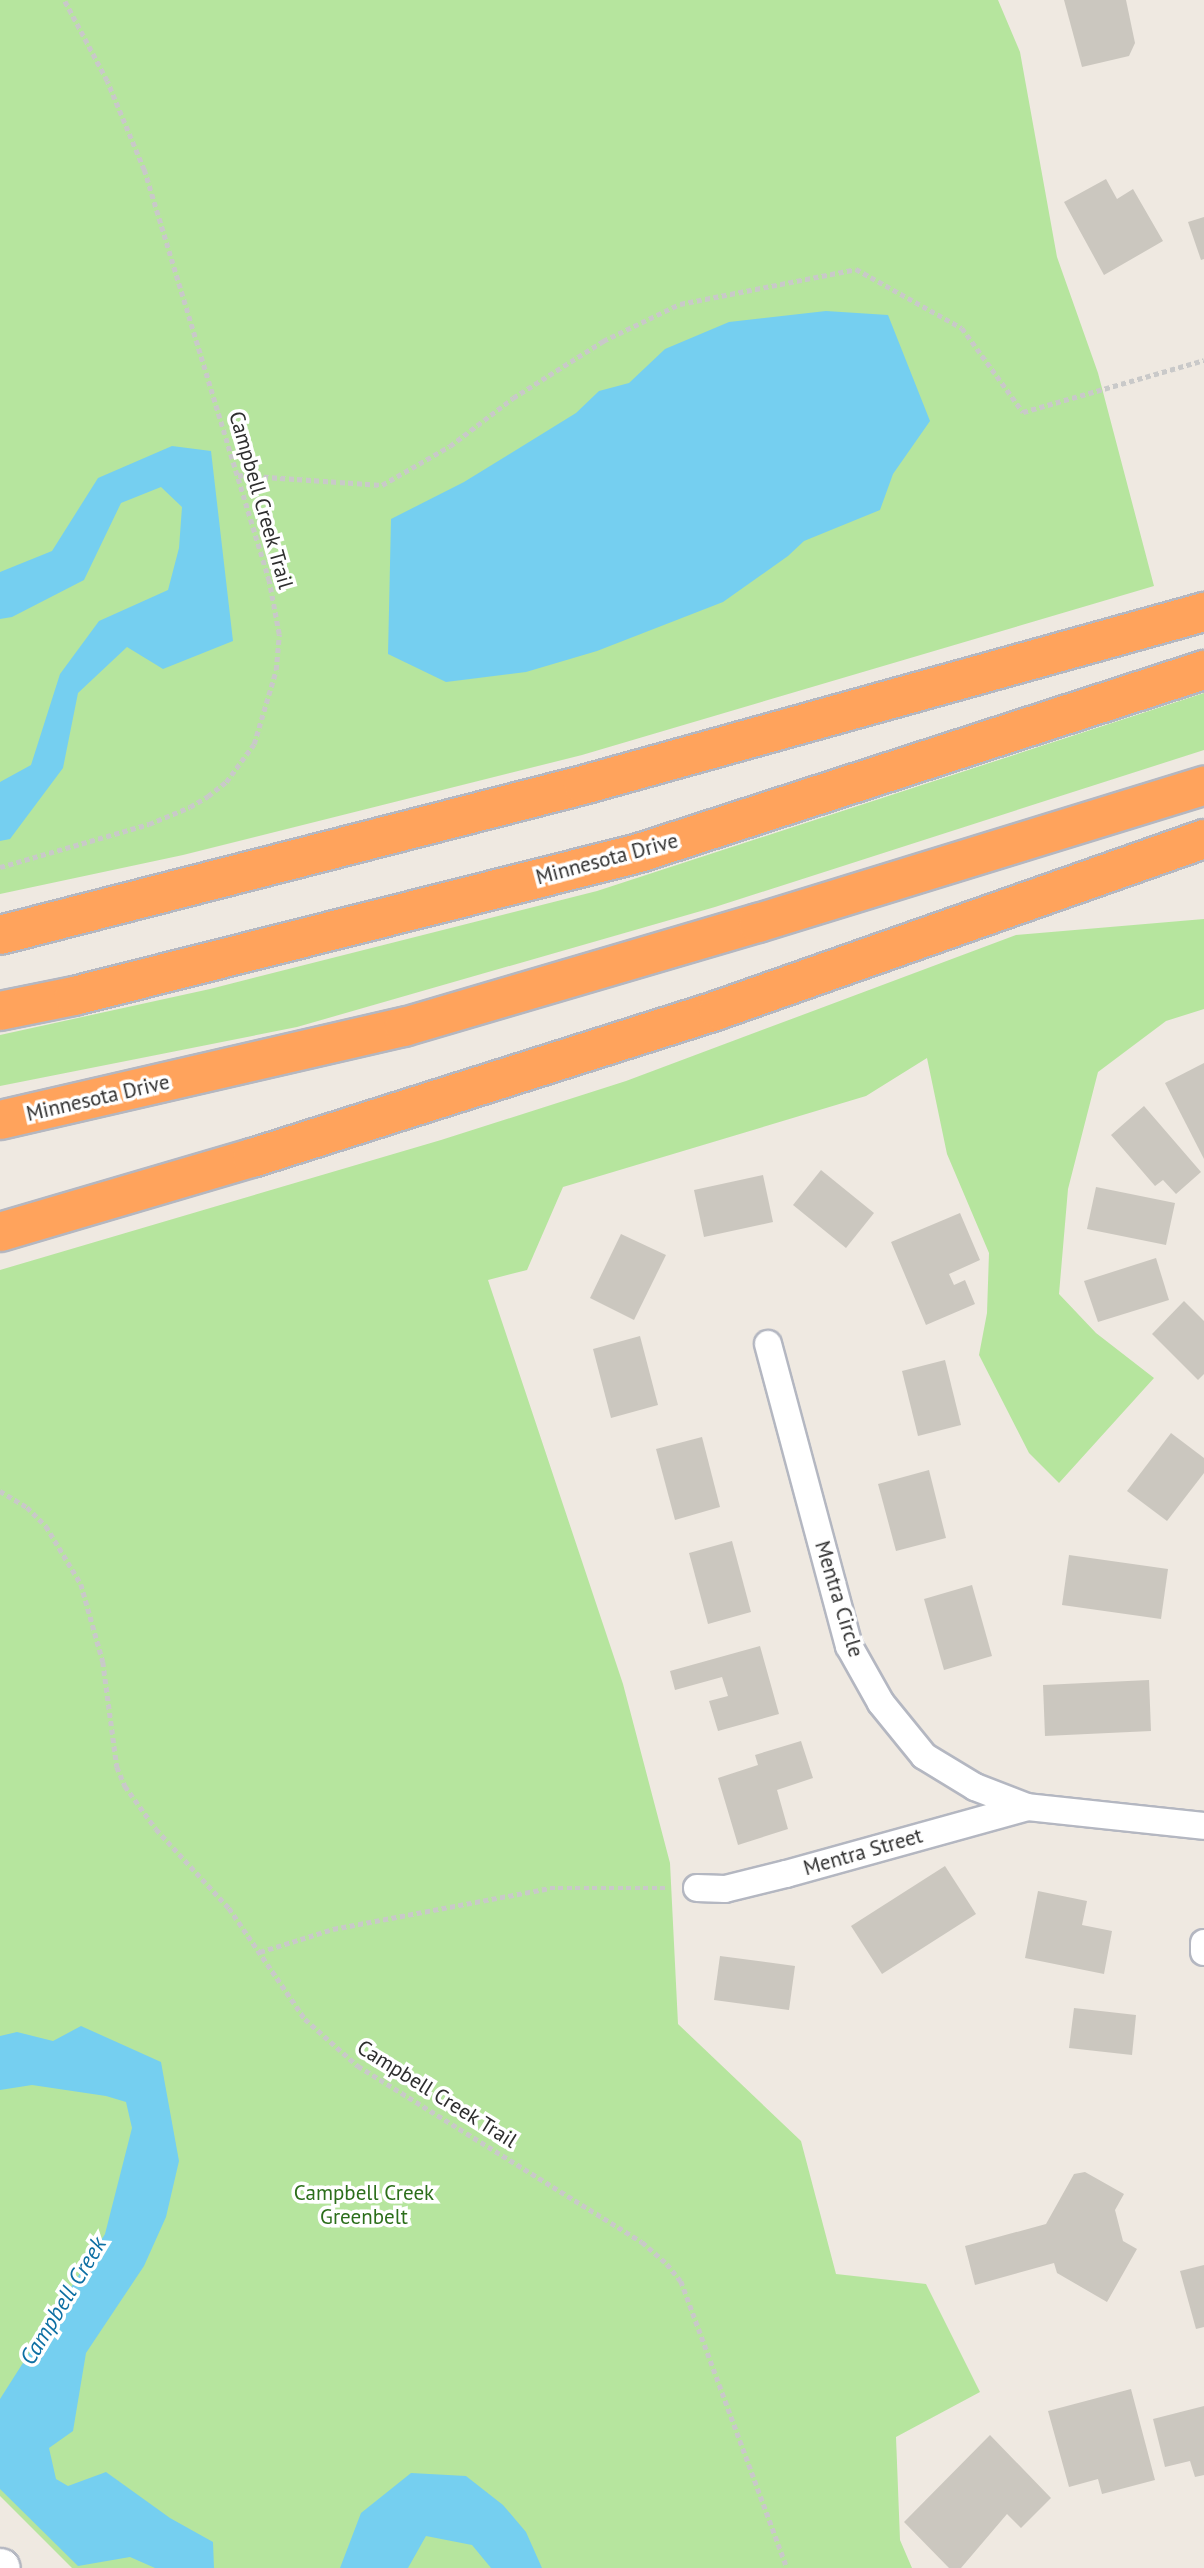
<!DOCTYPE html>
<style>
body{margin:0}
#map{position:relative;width:1204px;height:2568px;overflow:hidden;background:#efe9e1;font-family:"PT Sans",sans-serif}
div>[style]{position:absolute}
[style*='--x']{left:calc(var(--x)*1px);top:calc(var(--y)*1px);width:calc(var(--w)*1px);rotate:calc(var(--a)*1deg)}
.green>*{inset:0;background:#b6e59e}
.water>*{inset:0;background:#75cff0}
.building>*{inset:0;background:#cbc7bf}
.path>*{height:4.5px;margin-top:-2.25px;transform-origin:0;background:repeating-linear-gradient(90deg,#c9c9c9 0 5px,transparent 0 8.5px)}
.roads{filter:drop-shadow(2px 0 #b4b7c1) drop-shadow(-2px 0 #b4b7c1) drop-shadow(0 2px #b4b7c1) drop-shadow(0 -2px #b4b7c1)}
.minor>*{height:26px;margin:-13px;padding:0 13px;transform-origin:13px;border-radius:13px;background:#fff}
.secondary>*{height:37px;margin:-18.5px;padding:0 18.5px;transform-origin:18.5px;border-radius:18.5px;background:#fff}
.motorway>*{height:38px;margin:-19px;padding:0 19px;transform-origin:19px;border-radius:19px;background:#ffa35c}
span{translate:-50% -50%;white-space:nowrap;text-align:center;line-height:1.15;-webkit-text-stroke:7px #fff;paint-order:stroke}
.street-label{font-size:21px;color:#2e2e2e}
.park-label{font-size:21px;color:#2c6e1b}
.water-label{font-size:23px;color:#0d6fa3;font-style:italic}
</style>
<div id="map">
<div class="green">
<div style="clip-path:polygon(0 0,998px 0,1020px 52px,1057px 257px,1098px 373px,1154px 586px,582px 755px,183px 855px,0 894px)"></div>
<div style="clip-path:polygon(1204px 693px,1204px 750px,715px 907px,297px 1027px,0 1086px,0 1035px,210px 989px,597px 891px)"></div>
<div style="clip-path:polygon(1204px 919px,1204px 1009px,1166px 1021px,1098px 1072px,1068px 1189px,1059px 1294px,1096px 1333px,1154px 1378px,1059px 1483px,1029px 1453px,979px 1355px,987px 1313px,989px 1253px,947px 1154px,927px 1058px,866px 1096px,563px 1187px,527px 1270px,488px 1280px,623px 1684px,670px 1863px,678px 2024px,801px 2141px,836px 2274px,926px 2284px,980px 2392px,896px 2437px,900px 2540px,912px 2568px,72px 2568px,0 2496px,0 1270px,441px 1140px,626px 1081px,1016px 935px)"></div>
</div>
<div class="water">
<div style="clip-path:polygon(826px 311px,888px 315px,930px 421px,893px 474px,880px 510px,804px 541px,788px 556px,723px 602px,597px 651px,526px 672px,446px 682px,388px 654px,391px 519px,464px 482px,576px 413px,599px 391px,629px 383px,665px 349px,729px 322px)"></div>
<div style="clip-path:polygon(172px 446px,211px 451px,233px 641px,163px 669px,127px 647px,78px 693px,63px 768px,10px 839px,0 841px,0 782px,31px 765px,60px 674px,99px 621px,168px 590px,179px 548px,182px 507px,161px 487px,121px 503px,84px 580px,12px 617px,0 619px,0 572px,52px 551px,98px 478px)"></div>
<div style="clip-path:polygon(81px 2026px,161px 2062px,179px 2161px,166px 2217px,144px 2266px,86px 2353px,73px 2431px,49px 2448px,56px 2479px,68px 2486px,106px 2472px,170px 2518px,213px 2542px,214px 2568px,155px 2568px,130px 2557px,78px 2566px,0 2489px,0 2399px,105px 2234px,132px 2128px,126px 2102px,106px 2096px,32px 2085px,0 2090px,0 2036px,17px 2032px,53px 2041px)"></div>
<div style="clip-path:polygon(411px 2473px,466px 2476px,503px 2505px,526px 2532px,542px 2568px,491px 2568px,472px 2545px,426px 2536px,408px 2568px,340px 2568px,361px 2513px)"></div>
</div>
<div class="building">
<div style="clip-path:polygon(1064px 0,1126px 0,1135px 43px,1129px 56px,1082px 67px)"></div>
<div style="clip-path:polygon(1106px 179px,1117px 199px,1133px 189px,1163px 241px,1104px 275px,1064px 202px)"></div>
<div style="clip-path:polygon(1204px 217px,1204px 259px,1201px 260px,1188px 222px)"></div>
<div style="clip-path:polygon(1204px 1063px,1204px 1159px,1165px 1083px)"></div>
<div style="clip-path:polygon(1144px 1106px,1201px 1172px,1176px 1194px,1163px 1180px,1155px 1186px,1111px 1135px)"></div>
<div style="clip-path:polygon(821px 1170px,874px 1213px,846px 1248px,793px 1205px)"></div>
<div style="clip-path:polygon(763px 1175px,773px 1222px,704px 1237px,694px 1190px)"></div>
<div style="clip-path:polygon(1096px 1187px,1175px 1203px,1166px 1245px,1087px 1229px)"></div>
<div style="clip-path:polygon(960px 1213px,980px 1260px,949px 1274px,954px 1285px,965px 1280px,975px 1304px,926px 1325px,891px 1242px)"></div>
<div style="clip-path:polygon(621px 1234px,666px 1255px,634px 1320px,590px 1298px)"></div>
<div style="clip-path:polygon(1156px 1258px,1169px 1300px,1098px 1322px,1084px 1281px)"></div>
<div style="clip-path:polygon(1184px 1301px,1204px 1321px,1204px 1374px,1198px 1380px,1152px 1334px)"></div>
<div style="clip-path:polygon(640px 1336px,658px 1405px,611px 1418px,593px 1349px)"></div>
<div style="clip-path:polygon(945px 1360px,961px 1425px,918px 1436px,902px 1371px)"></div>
<div style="clip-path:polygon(1171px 1433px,1204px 1458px,1204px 1473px,1167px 1521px,1127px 1491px)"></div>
<div style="clip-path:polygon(702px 1437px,720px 1507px,675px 1520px,656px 1449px)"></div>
<div style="clip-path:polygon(929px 1470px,946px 1538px,896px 1551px,878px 1484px)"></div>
<div style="clip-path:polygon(732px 1541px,751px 1612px,708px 1624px,689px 1553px)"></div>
<div style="clip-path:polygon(1069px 1555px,1168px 1569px,1161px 1619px,1062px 1605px)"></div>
<div style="clip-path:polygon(972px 1585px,992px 1656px,944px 1670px,924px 1599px)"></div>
<div style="clip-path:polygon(760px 1646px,779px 1714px,718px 1731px,709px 1701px,728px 1696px,722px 1677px,675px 1690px,670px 1671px)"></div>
<div style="clip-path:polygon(1149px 1680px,1151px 1731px,1045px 1736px,1043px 1685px)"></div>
<div style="clip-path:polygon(801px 1741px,813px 1778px,777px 1790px,788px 1829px,738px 1845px,718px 1778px,758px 1765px,755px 1755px)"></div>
<div style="clip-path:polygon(945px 1866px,976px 1914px,882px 1974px,851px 1926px)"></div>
<div style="clip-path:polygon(1038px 1891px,1087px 1901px,1082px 1925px,1112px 1931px,1104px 1974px,1025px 1958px)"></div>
<div style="clip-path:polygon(720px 1956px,795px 1966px,789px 2010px,714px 2000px)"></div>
<div style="clip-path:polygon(1074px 2008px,1136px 2015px,1132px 2055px,1069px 2048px)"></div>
<div style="clip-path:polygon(1085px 2172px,1124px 2194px,1115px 2210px,1123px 2241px,1137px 2249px,1107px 2302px,1057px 2273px,1054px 2263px,975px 2285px,965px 2246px,1046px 2224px,1074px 2174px)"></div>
<div style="clip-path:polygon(1204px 2265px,1204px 2327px,1196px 2329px,1180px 2271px)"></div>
<div style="clip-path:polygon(1131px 2389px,1155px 2480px,1102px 2494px,1098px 2479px,1069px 2487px,1048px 2411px)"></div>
<div style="clip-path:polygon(1204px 2406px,1204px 2475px,1195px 2477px,1190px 2461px,1165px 2467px,1153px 2419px)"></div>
<div style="clip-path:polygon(990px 2435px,1051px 2498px,1021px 2528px,1007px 2514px,961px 2568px,949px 2568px,904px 2522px)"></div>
</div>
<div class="path">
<div style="--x:238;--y:475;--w:144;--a:4"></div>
<div style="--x:382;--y:485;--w:78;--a:-29.8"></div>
<div style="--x:450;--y:446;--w:79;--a:-37.3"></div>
<div style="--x:513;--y:398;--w:107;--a:-32.3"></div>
<div style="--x:603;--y:341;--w:85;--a:-25.7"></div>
<div style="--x:680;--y:304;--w:179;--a:-11.2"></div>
<div style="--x:856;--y:269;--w:121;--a:29.1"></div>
<div style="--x:962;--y:328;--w:104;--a:54"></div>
<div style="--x:1023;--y:412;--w:188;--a:-16"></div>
<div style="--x:0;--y:867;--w:155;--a:-16.1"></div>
<div style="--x:149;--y:824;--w:44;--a:-22.5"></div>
<div style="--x:190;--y:807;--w:21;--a:-31"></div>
<div style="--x:208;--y:796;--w:23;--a:-38"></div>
<div style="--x:226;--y:782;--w:47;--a:-53.6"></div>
<div style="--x:254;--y:744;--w:77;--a:-73.4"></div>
<div style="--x:276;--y:670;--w:36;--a:-85"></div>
<div style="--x:279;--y:634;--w:54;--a:-100.7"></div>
<div style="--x:269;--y:581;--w:430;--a:-106.9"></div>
<div style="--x:144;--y:170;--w:96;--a:-112.6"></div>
<div style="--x:107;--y:81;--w:92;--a:-118"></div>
<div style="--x:0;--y:1491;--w:31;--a:31"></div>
<div style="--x:27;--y:1507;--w:27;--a:45"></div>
<div style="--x:46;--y:1526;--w:68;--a:58.9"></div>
<div style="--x:81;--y:1584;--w:81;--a:74.2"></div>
<div style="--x:103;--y:1662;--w:106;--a:82.4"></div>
<div style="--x:117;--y:1767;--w:21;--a:67"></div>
<div style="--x:125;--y:1786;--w:53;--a:54.2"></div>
<div style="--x:156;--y:1829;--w:108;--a:47.3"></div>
<div style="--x:229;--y:1908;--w:135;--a:55.6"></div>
<div style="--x:305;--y:2019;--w:71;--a:41.6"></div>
<div style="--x:358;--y:2066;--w:334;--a:31.8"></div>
<div style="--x:642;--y:2242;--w:33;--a:41"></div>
<div style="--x:667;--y:2264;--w:22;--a:51"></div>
<div style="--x:681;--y:2281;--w:306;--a:69.7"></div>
<div style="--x:260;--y:1952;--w:77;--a:-17.5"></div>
<div style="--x:333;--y:1929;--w:221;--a:-10.7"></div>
<div style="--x:550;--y:1888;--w:118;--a:0"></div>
</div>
<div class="roads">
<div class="minor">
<div style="--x:768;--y:1344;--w:313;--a:75"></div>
<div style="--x:849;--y:1646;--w:65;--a:60.7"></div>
<div style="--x:881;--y:1703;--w:68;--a:50.9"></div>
<div style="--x:924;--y:1756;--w:60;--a:31.3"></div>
<div style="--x:975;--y:1787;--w:56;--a:21"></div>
<div style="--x:1027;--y:1807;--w:178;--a:6.1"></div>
<div style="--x:697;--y:1888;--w:28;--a:2"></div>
<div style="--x:725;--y:1889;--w:63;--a:-13.8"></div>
<div style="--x:786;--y:1874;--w:250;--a:-15.5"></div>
<div style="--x:1204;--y:1943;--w:9;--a:90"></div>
</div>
<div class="secondary">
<div style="--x:0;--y:2567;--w:1;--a:45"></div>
</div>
<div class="motorway">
<div style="--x:0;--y:935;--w:602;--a:-14.43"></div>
<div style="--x:583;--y:785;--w:645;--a:-15.57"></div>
<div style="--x:0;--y:1011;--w:76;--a:-11.5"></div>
<div style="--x:74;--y:996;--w:583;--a:-14.2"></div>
<div style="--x:639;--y:853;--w:594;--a:-17.95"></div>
<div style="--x:0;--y:1120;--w:415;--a:-13"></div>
<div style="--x:404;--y:1027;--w:369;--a:-16.4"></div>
<div style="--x:758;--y:923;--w:467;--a:-17.1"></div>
<div style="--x:0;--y:1232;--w:263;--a:-16.4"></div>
<div style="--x:252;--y:1158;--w:489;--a:-17.6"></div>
<div style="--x:718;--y:1010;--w:515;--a:-19.38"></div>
</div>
</div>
<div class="street-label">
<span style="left:261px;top:500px;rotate:74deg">Campbell Creek Trail</span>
<span style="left:607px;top:859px;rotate:-15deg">Minnesota Drive</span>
<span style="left:98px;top:1098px;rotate:-13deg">Minnesota Drive</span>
<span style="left:839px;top:1599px;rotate:73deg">Mentra Circle</span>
<span style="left:863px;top:1852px;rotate:-16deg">Mentra Street</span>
<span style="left:437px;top:2094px;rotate:32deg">Campbell Creek Trail</span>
</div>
<div class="park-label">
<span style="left:364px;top:2205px">Campbell Creek<br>Greenbelt</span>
</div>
<div class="water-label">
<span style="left:63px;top:2301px;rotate:-59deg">Campbell Creek</span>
</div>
</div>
